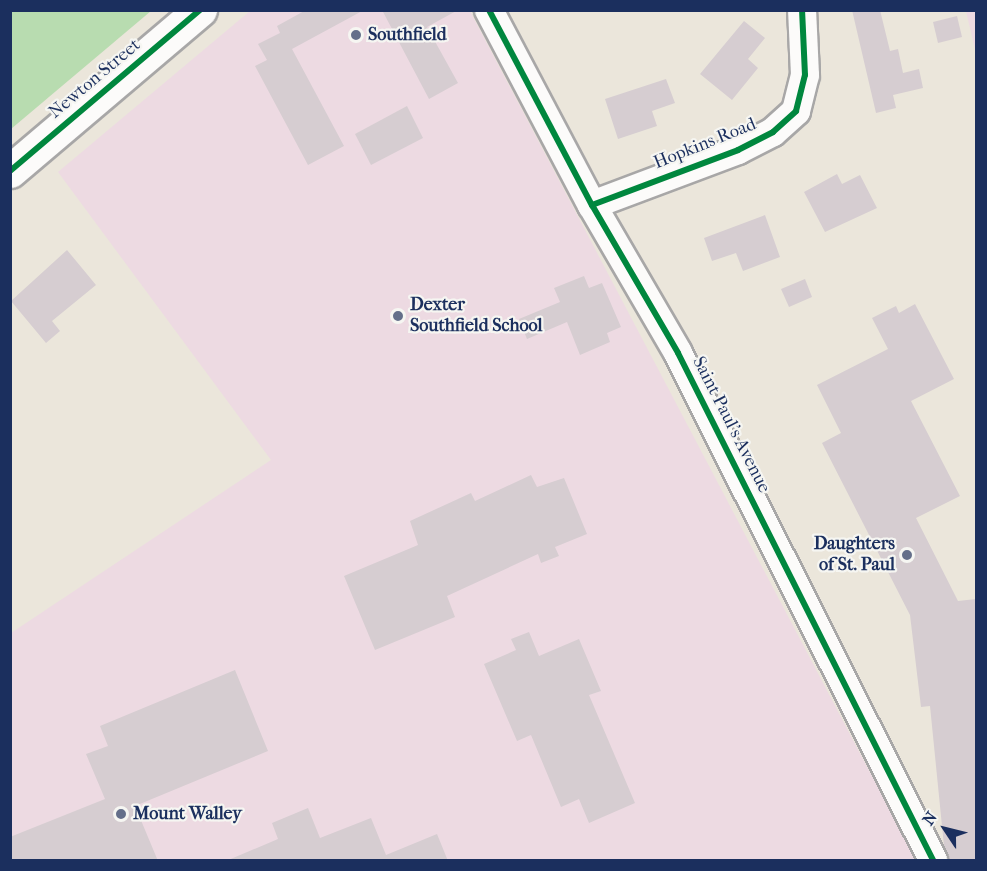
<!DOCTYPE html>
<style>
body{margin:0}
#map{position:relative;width:987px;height:871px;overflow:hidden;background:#ebe6db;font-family:"IM FELL French Canon",serif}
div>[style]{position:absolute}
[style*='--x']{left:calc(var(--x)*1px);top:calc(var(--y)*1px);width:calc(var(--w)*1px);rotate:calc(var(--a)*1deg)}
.built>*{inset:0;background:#eddae2}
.green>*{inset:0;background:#b8dcb0}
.building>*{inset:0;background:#d6cdd1}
.roads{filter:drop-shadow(2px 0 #a8a7a7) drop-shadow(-2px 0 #a8a7a7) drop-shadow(0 2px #a8a7a7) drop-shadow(0 -2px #a8a7a7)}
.street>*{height:28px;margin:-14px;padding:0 14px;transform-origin:14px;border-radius:14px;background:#fcfbfa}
.secondary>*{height:33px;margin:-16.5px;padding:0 16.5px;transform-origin:16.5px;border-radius:16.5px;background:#fcfbfa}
.cycleway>*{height:6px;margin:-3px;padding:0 3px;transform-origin:3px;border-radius:3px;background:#00873e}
.dots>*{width:16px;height:16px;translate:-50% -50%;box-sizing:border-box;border:3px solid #f6f6f2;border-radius:50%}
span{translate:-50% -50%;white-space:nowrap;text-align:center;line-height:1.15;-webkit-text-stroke:4.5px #f6f6f2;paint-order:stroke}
.poi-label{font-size:18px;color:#1b2f5e;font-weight:700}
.left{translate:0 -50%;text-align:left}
.right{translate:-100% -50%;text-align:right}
.street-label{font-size:18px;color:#1b2f5e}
.frame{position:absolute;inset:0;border:12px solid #1b2f5e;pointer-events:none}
.north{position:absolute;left:915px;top:799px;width:60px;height:60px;-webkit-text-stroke:4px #f6f6f2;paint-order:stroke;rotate:305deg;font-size:16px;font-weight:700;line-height:24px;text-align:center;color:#1b2f5e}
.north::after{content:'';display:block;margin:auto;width:21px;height:27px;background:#1b2f5e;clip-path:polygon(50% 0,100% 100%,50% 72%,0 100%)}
</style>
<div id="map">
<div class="built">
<div style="clip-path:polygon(250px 11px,470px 11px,916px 860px,11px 860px,11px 633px,271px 460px,58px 172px)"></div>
<div style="clip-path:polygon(966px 11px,976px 11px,976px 54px)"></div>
</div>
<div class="green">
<div style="clip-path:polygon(11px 10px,151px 10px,151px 11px,11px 129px)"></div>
</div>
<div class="building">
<div style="clip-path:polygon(306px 10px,364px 10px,292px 49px,344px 146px,308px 165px,255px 66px,267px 60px,258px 44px,280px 33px,277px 26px)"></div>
<div style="clip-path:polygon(382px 10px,458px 10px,427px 27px,458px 83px,429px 99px)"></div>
<div style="clip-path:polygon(852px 10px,880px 10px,890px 51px,898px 49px,903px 73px,919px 69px,923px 88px,893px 95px,896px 108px,876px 113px)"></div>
<div style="clip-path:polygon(957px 16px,962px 37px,938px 43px,933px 22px)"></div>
<div style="clip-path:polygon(744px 21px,765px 38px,748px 59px,758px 68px,732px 100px,700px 74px)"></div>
<div style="clip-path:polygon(666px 79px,675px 103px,652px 111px,657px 126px,618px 139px,605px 99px)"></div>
<div style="clip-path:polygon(407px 106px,423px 138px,371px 165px,355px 134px)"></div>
<div style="clip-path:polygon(837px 174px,842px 184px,860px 175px,877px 208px,825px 232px,804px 192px)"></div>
<div style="clip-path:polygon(765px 215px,780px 257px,743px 271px,736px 253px,712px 261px,704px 238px)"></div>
<div style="clip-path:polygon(67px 250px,96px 285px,52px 321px,60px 331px,46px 343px,11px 301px)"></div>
<div style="clip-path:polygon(584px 276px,589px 288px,602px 283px,621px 327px,607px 333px,610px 342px,580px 355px,567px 322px,527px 339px,519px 319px,560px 302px,554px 288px)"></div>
<div style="clip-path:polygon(805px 279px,812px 297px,789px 307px,781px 289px)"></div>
<div style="clip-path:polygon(915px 304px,954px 379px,911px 401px,960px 496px,916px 518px,958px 601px,976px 599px,976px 861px,950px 861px,944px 846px,930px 706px,921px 707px,910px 615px,822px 443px,841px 433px,817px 385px,888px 349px,872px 318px,896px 306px,899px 313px)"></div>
<div style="clip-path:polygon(531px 475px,537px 487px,564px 478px,587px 534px,555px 547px,559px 556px,541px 563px,538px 554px,447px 596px,455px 617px,375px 650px,344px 576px,418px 545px,410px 521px,471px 493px,475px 501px)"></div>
<div style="clip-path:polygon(529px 632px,539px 656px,579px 639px,601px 691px,589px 695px,635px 803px,589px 823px,579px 799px,561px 807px,531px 735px,517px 741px,484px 664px,516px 650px,511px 639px)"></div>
<div style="clip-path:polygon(235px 670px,268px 751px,135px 806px,158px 861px,10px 861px,10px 837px,105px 799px,86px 754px,108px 746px,100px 726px)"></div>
<div style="clip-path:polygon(308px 808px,320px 838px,371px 818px,386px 855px,437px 834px,448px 861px,226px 861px,278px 839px,272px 823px)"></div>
</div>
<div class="roads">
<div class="street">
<div style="--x:489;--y:10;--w:221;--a:62.2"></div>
<div style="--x:592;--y:205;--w:171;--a:59.8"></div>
<div style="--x:678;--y:353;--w:568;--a:63.3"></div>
<div style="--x:592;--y:205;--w:156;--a:-20.6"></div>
<div style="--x:738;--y:150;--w:39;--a:-27"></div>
<div style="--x:773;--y:132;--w:31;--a:-42"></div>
<div style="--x:796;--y:111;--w:37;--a:-76"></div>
<div style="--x:805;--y:75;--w:65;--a:-92.6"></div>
</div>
<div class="secondary">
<div style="--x:10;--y:171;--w:249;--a:-40.3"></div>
</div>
</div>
<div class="cycleway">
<div style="--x:489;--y:10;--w:221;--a:62.2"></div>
<div style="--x:592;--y:205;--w:171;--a:59.8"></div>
<div style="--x:678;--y:353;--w:568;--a:63.3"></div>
<div style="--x:10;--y:171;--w:249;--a:-40.3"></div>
<div style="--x:592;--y:205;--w:156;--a:-20.6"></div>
<div style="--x:738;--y:150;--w:39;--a:-27"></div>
<div style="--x:773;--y:132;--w:31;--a:-42"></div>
<div style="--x:796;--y:111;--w:37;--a:-76"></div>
<div style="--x:805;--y:75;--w:65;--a:-92.6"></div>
</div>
<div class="dots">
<div style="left:356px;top:35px;background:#646f8a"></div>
<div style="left:398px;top:316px;background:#646f8a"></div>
<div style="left:907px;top:555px;background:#646f8a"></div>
<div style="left:121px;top:814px;background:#646f8a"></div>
</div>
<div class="poi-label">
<span class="left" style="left:368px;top:35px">Southfield</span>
<span class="left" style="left:410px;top:316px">Dexter<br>Southfield School</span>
<span class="right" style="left:895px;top:555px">Daughters<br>of St. Paul</span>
<span class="left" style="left:133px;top:814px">Mount Walley</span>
</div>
<div class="street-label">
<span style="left:95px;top:79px;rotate:-40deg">Newton Street</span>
<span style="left:705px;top:144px;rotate:-22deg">Hopkins Road</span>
<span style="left:731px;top:425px;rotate:63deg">Saint Paul's Avenue</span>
</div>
<div class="frame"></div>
<div class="north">N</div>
</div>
